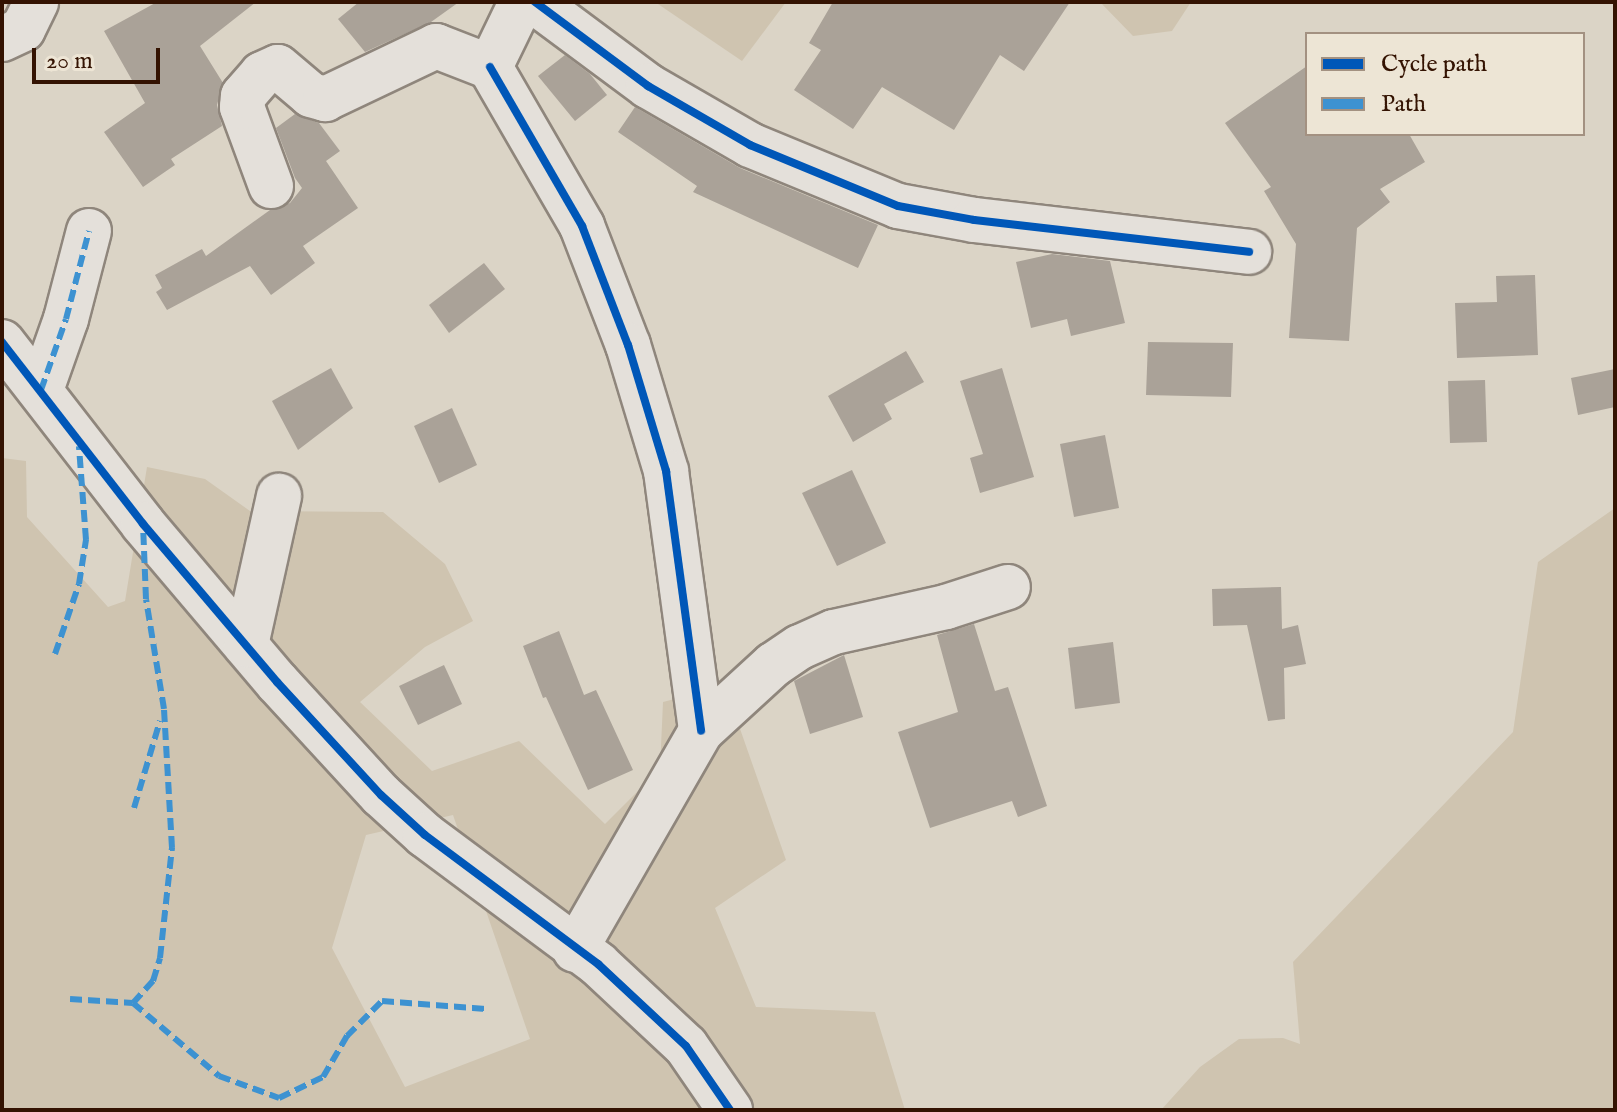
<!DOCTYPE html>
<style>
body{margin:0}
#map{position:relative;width:1617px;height:1112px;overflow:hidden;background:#dbd4c6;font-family:"IM FELL English",serif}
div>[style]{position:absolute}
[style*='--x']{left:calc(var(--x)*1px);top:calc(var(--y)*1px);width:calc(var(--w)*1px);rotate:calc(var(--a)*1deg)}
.green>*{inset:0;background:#cfc4b0}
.building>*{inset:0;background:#aaa298}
.roads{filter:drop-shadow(2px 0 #8f867c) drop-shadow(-2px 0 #8f867c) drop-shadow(0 2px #8f867c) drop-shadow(0 -2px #8f867c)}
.minor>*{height:44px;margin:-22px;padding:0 22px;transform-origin:22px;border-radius:22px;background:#e4e0da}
.quiet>*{height:6px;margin-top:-3px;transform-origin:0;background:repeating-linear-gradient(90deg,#3d92d1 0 12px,transparent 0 18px)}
.cycleway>*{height:8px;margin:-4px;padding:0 4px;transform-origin:4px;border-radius:4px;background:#0057b8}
span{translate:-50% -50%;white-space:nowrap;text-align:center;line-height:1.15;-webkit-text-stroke:8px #ede5d5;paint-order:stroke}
.frame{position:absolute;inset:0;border:4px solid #341302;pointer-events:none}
.legend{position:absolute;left:1305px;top:32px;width:280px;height:104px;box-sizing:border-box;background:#ede5d5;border:2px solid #a39181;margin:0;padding:10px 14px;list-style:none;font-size:24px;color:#341302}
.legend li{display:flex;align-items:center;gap:16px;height:40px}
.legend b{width:40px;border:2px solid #a39181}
.scale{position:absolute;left:32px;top:48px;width:128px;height:36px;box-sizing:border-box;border:4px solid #341302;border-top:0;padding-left:10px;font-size:24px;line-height:28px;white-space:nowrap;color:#341302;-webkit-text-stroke:6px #ede5d5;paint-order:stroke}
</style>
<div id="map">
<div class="green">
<div style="clip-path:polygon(655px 2px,786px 2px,742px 61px)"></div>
<div style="clip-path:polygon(1100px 2px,1191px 2px,1172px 31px,1133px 36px)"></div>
<div style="clip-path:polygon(evenodd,2px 458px,26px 461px,27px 517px,108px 607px,125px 601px,147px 467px,205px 479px,250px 511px,383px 512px,445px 564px,473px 621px,425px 647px,360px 702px,432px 771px,519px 741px,605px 824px,660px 769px,663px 702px,725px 686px,786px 860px,715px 908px,756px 1007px,875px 1012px,905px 1110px,2px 1110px,2px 458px,453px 815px,530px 1039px,405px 1087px,332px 948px,366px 835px,453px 815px)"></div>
<div style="clip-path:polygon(1615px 508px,1615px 1110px,1161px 1110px,1200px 1067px,1239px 1039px,1283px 1038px,1300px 1044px,1293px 962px,1513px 732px,1538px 562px)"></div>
</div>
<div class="building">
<div style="clip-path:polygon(157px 2px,256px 2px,200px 46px,223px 83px,217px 105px,222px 126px,171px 159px,175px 165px,143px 187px,104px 132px,145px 103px,104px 31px)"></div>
<div style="clip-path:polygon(359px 2px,459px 2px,431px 22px,365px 52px,338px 19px)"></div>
<div style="clip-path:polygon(833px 2px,1070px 2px,1024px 71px,1000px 55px,954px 130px,882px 87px,853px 129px,794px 90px,821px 50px,809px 43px)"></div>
<div style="clip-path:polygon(565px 55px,590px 74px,607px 95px,575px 121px,538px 76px)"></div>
<div style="clip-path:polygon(1307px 66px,1307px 134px,1409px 134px,1425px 162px,1380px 189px,1390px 202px,1357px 228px,1349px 341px,1289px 338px,1296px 244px,1264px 191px,1271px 187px,1225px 123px)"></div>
<div style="clip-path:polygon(635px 107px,740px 168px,878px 225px,858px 268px,693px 192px,697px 186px,618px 132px)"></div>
<div style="clip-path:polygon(295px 114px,319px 123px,340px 151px,326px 161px,358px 208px,303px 246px,315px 263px,271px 295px,250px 266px,167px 310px,156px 292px,162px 288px,155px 275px,202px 249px,206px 256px,270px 210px,290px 203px,302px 188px,295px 178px,276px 128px)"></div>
<div style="clip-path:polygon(1052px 254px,1110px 261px,1125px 323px,1071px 336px,1067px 319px,1031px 328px,1016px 262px)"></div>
<div style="clip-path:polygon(484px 263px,505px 289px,449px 333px,429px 305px)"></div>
<div style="clip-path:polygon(1535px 275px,1538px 355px,1457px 358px,1455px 303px,1497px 302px,1496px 276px)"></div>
<div style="clip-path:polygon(1148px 342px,1233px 343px,1231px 397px,1146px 395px)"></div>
<div style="clip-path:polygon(906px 351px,924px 382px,884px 404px,892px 419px,853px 442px,828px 396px)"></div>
<div style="clip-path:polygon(331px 368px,353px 408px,298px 450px,272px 401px)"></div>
<div style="clip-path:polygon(1002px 368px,1034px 477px,980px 493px,970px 458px,983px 454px,960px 381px)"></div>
<div style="clip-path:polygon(1615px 369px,1615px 407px,1578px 415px,1571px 378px)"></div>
<div style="clip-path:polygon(1485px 380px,1487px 442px,1450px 443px,1448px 381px)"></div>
<div style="clip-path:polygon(452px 408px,477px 465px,439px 483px,414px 426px)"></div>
<div style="clip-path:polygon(1105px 435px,1119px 508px,1074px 517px,1060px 444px)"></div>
<div style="clip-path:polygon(852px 470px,886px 543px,837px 566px,802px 493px)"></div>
<div style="clip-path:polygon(1281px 587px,1282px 629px,1298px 625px,1306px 664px,1284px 668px,1285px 719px,1268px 721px,1247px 625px,1213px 626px,1212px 589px)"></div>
<div style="clip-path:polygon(974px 624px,995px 691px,1008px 687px,1047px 806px,1018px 817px,1012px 801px,930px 828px,898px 732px,958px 712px,937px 635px)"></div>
<div style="clip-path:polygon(559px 631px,584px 695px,596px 690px,633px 770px,588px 790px,546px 697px,543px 698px,523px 646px)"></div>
<div style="clip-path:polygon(1113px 642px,1120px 703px,1075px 709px,1068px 648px)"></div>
<div style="clip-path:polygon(844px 655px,863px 717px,810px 734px,794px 681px)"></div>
<div style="clip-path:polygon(444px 665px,462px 704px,418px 725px,399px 686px)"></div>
</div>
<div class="roads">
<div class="minor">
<div style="--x:535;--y:2;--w:141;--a:36.6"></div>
<div style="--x:648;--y:86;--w:118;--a:30"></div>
<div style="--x:750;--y:145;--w:160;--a:22.4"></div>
<div style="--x:898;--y:206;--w:77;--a:10.4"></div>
<div style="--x:974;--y:220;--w:277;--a:6.6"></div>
<div style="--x:2;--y:39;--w:23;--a:-25"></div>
<div style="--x:23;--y:29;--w:30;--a:-64"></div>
<div style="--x:490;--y:67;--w:184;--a:59.9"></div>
<div style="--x:582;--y:226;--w:128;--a:68.9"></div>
<div style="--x:628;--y:345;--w:132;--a:73.2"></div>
<div style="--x:666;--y:471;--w:262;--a:82.3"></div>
<div style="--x:271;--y:186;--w:84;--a:-110.2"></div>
<div style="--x:242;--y:107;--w:11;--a:-85"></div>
<div style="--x:243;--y:96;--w:29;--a:-49"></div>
<div style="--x:262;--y:74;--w:17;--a:-24"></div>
<div style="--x:278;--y:67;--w:43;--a:40.3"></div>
<div style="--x:311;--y:95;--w:15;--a:16"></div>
<div style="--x:325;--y:99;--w:123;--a:-25.5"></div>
<div style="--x:436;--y:46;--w:58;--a:21.3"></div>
<div style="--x:490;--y:67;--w:64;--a:-64.2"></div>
<div style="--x:518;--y:9;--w:11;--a:-38"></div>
<div style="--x:2;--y:342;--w:230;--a:52.2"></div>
<div style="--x:143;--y:524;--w:207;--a:49.7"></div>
<div style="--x:277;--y:682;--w:154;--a:47.4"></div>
<div style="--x:381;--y:795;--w:59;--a:42.3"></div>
<div style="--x:425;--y:835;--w:216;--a:36.7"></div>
<div style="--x:598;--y:964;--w:120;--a:43"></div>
<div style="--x:686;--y:1046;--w:78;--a:55.5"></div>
<div style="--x:41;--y:390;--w:75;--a:-70.6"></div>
<div style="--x:66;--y:319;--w:91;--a:-75.4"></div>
<div style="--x:246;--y:645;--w:153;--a:-77.5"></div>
<div style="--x:575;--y:950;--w:253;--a:-60.1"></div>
<div style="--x:701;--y:731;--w:98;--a:-42.5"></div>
<div style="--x:773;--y:665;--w:32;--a:-34"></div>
<div style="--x:800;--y:647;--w:37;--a:-24"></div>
<div style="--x:834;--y:632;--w:115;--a:-12.6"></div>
<div style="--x:946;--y:607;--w:65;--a:-17.9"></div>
</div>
</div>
<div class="quiet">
<div style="--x:41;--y:390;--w:75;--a:-70.6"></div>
<div style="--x:66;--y:319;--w:91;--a:-75.4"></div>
<div style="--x:55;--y:654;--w:74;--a:-71.1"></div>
<div style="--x:79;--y:584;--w:45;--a:-81"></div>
<div style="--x:86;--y:540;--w:94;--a:-94.3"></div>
<div style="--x:134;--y:808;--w:91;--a:-73.4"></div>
<div style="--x:70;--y:999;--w:63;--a:3.6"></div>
<div style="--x:133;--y:1003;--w:30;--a:-48"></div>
<div style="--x:153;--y:981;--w:24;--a:-73"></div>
<div style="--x:160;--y:958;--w:111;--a:-83.8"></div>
<div style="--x:172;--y:848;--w:139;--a:-93.3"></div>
<div style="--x:164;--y:709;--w:111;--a:-99.3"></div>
<div style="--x:146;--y:599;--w:75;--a:-92.3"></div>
<div style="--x:133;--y:1003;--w:113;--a:40.3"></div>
<div style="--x:219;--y:1076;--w:64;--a:20.1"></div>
<div style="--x:279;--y:1098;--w:49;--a:-25.5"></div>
<div style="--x:323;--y:1077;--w:48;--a:-59.7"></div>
<div style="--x:347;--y:1036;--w:49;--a:-45"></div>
<div style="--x:382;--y:1001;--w:104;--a:4.4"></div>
</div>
<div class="cycleway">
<div style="--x:535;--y:2;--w:141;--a:36.6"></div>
<div style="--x:648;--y:86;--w:118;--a:30"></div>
<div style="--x:750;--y:145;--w:160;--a:22.4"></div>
<div style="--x:898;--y:206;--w:77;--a:10.4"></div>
<div style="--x:974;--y:220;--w:277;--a:6.6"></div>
<div style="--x:490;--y:67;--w:184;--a:59.9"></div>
<div style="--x:582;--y:226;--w:128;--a:68.9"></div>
<div style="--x:628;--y:345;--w:132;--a:73.2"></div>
<div style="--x:666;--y:471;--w:262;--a:82.3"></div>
<div style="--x:2;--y:342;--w:230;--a:52.2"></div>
<div style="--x:143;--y:524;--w:207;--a:49.7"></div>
<div style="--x:277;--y:682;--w:154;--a:47.4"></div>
<div style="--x:381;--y:795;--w:59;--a:42.3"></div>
<div style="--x:425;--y:835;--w:216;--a:36.7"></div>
<div style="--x:598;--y:964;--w:120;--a:43"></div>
<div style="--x:686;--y:1046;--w:78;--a:55.5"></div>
</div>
<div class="frame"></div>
<ul class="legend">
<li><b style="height:10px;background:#0057b8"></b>Cycle path</li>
<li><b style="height:10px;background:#3d92d1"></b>Path</li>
</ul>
<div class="scale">20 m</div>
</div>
